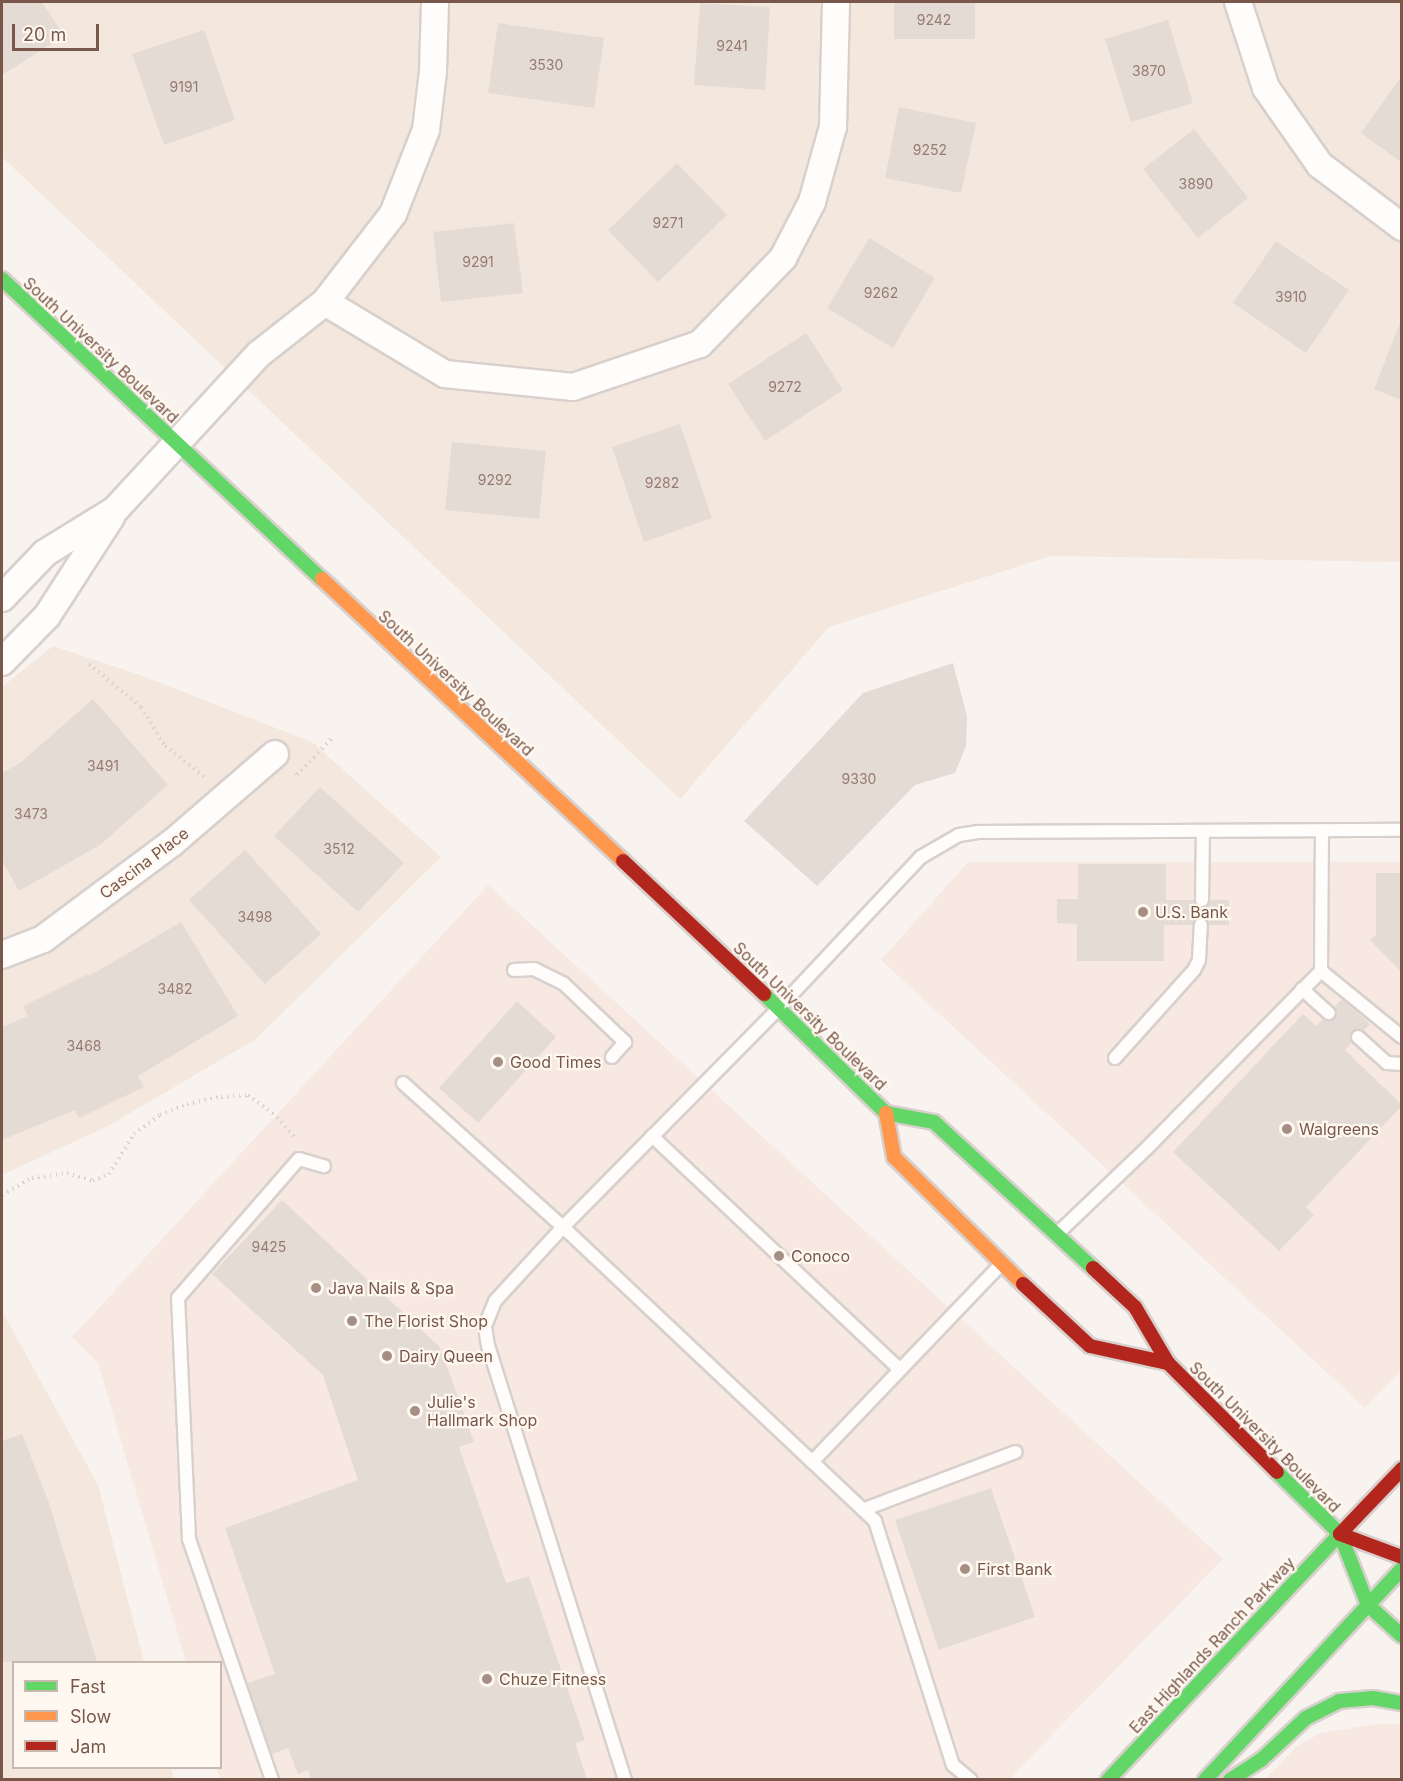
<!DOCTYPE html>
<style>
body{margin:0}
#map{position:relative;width:1403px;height:1781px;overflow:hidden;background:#f8f3ee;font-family:Inter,sans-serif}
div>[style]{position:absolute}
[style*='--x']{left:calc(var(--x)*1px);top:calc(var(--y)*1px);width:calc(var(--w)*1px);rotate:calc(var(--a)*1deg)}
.residential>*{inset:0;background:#f4e8de}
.commercial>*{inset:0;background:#f8e8e2}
.building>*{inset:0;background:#e5dbd5}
.path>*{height:4px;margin-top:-2px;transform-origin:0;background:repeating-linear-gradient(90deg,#dbd2cf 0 1.5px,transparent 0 6px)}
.roads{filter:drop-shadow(2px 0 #d8d0cc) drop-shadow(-2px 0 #d8d0cc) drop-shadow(0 2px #d8d0cc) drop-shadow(0 -2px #d8d0cc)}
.lane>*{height:12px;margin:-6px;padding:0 6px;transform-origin:6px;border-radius:6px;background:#fefdfc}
.street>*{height:26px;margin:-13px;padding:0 13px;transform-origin:13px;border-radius:13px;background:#fefdfc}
.fast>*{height:14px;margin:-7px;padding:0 7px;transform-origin:7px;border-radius:7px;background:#63d668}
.slow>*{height:14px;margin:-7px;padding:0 7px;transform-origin:7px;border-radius:7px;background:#ff974d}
.jam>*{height:14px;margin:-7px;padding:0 7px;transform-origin:7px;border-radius:7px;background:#b3261e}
.dots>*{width:16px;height:16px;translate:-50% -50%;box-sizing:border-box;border:3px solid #fff8f0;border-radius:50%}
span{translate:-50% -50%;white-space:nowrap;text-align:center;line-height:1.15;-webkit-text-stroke:4.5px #fff8f0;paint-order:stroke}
.number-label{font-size:14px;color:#967b70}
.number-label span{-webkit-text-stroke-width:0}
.street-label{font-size:16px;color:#79584b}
.poi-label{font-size:16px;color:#79584b}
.left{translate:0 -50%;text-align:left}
.frame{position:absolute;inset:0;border:3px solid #79584b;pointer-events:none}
.legend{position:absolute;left:12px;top:1661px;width:210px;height:108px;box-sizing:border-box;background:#fff8f0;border:2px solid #c9b8ae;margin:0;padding:8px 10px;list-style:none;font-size:18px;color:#79584b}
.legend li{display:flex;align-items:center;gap:12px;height:30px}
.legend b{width:30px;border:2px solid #c9b8ae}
.scale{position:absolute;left:12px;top:24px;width:87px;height:27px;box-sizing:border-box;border:3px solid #79584b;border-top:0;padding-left:8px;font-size:18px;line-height:21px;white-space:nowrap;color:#79584b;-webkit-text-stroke:4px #fff8f0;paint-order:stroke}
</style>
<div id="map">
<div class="residential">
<div style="clip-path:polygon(2px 2px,1401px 2px,1401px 562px,1051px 556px,829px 627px,680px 799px,2px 157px)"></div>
<div style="clip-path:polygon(53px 646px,140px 675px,312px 742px,441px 857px,256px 1039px,108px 1126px,2px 1175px,2px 687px)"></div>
<div style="clip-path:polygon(2px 1311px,98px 1485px,144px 1662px,14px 1662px,14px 1768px,171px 1768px,174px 1779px,2px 1779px)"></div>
</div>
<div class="commercial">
<div style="clip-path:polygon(968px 862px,1401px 862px,1401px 1371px,1365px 1408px,881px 960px)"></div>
<div style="clip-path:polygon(488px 885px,1223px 1559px,1009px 1779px,220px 1779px,216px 1768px,220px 1768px,220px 1662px,186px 1662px,98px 1363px,72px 1337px)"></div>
<div style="clip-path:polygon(1377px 1724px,1401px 1724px,1401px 1779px,1264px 1780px,1297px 1746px,1321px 1733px)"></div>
</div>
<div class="building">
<div style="clip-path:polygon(2px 2px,42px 2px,64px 36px,2px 75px)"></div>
<div style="clip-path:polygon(894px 2px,975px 2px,975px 39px,894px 39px)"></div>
<div style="clip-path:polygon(700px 3px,770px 7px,765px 90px,694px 85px)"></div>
<div style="clip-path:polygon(1168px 20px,1193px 103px,1131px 122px,1105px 39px)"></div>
<div style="clip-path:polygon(498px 23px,604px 38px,594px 108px,488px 93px)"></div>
<div style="clip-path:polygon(204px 30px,235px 120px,164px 145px,132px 54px)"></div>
<div style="clip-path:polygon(1401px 77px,1401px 162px,1361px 133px)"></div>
<div style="clip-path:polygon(899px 107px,976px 123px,961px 193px,885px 178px)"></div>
<div style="clip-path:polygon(1194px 129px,1248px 198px,1198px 238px,1143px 169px)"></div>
<div style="clip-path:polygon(677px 163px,727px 215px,658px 282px,608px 230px)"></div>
<div style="clip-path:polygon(514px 223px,523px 293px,441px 302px,433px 232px)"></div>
<div style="clip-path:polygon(869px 238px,935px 278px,893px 348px,827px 308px)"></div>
<div style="clip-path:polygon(1276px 241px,1349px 290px,1306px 353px,1233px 303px)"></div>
<div style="clip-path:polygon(1400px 323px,1401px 323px,1401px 400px,1374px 389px)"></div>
<div style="clip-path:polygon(806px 333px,843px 390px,765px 441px,728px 384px)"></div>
<div style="clip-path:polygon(680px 424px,712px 518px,644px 542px,612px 447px)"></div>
<div style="clip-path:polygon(452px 442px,546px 451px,539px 519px,445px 510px)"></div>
<div style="clip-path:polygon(953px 663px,967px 716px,966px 746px,955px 773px,915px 785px,817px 886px,744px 821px,863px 693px)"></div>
<div style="clip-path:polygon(93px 699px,168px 785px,100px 845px,19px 891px,2px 861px,2px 773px,20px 763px)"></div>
<div style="clip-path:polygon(320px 787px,404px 863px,358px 912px,274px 836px)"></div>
<div style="clip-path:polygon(245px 850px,321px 934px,265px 984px,189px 900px)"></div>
<div style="clip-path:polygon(1078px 864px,1166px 864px,1166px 900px,1194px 900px,1197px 907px,1202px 908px,1209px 905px,1210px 900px,1229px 900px,1229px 925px,1209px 925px,1206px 918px,1201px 917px,1194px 920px,1193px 925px,1164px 925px,1164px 961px,1077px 961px,1077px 924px,1057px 923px,1057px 899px,1078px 899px)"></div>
<div style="clip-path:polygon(1376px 873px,1401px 873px,1401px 971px,1370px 940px,1376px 935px)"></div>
<div style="clip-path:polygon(181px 922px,238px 1016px,138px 1076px,144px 1087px,79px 1118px,75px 1110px,2px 1140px,2px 1027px,28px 1016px,23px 1006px,88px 974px,89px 976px)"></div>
<div style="clip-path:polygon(1342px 999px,1370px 1024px,1363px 1031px,1352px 1031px,1350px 1036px,1352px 1042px,1345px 1050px,1401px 1104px,1401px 1107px,1306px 1207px,1314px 1215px,1279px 1251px,1173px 1152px,1303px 1014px,1316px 1026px,1323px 1019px,1332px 1021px,1337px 1014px,1334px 1007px)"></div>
<div style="clip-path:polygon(517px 1001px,556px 1037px,478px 1123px,439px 1088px)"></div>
<div style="clip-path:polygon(282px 1200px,440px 1347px,474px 1442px,459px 1447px,506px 1583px,529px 1576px,585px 1740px,575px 1743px,587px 1779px,311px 1779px,308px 1770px,298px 1774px,288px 1748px,272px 1754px,247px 1683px,275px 1674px,225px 1528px,358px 1480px,323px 1375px,212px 1274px)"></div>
<div style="clip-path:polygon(22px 1434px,49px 1503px,97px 1662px,2px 1662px,2px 1441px)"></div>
<div style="clip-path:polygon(991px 1488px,1035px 1617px,939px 1650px,895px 1520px)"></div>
</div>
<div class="path">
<div style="--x:89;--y:664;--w:67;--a:39.6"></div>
<div style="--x:141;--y:707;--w:46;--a:58.4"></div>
<div style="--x:165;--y:746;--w:51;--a:37.8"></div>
<div style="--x:295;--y:773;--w:3;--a:45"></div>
<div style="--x:297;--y:775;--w:50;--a:-46.6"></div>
<div style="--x:2;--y:1195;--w:34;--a:-30"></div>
<div style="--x:32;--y:1178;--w:35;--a:-8"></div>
<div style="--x:67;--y:1173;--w:27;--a:17"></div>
<div style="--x:93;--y:1181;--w:17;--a:-24"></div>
<div style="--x:109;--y:1174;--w:47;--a:-58"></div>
<div style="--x:134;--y:1134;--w:32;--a:-36"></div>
<div style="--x:160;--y:1115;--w:29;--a:-22"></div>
<div style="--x:187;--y:1104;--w:35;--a:-12"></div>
<div style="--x:221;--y:1097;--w:27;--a:-4"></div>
<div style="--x:248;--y:1095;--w:36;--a:37"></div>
<div style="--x:277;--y:1117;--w:30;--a:49"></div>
</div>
<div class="roads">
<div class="lane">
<div style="--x:1202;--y:900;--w:69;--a:-89.2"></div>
<div style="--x:514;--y:970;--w:20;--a:-3"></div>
<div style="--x:534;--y:969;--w:32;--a:26"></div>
<div style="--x:563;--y:983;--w:86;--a:43.6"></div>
<div style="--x:625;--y:1042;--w:20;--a:131"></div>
<div style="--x:1321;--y:971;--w:104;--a:39.2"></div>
<div style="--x:1302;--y:989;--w:36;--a:42"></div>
<div style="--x:1358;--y:1037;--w:39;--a:42"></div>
<div style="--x:1387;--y:1063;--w:15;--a:4"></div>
<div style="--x:1115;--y:1058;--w:118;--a:-48.1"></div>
<div style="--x:1194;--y:970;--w:11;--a:-63"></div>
<div style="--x:1199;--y:960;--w:35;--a:-87"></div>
<div style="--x:403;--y:1083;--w:215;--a:42"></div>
<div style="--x:563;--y:1227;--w:429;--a:43.3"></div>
<div style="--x:875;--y:1521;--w:256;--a:72.3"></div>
<div style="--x:953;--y:1765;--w:23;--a:40"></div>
<div style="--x:652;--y:1136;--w:340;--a:43.3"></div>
<div style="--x:1058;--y:1233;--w:126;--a:-43.7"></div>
<div style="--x:1149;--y:1146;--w:245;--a:-45.5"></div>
<div style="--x:1321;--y:971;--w:141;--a:-89.6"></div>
<div style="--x:812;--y:1462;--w:272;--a:-46.3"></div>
<div style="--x:865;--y:1509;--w:161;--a:-20.7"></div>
<div style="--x:272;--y:1780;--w:255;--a:-109"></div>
<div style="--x:189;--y:1539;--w:241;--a:-92.6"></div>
<div style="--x:178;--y:1298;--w:184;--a:-49"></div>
<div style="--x:299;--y:1159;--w:26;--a:16"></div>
<div style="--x:625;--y:1780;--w:455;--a:-107.5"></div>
<div style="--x:488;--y:1346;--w:20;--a:-99"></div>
<div style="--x:485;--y:1326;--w:27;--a:-68"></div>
<div style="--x:495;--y:1301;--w:100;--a:-47.4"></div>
<div style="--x:563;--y:1227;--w:308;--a:-45.4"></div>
<div style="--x:779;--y:1008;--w:207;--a:-46.8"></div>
<div style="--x:921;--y:857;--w:44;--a:-30.1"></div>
<div style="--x:959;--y:835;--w:19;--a:-9"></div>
<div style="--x:978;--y:832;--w:424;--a:-0.3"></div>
</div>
<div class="street">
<div style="--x:1238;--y:2;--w:90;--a:72"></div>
<div style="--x:1266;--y:88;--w:94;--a:55"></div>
<div style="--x:1320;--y:165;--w:103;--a:37.1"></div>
<div style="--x:325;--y:302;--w:140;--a:31"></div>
<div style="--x:445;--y:374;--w:129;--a:5.8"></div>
<div style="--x:573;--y:387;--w:134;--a:-18.7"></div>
<div style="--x:700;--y:344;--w:120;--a:-46"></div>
<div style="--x:783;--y:258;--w:63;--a:-62.6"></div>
<div style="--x:812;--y:202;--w:78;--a:-74.4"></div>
<div style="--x:833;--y:127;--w:125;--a:-88.6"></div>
<div style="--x:2;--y:598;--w:62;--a:-46.3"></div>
<div style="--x:45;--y:553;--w:82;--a:-31.6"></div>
<div style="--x:115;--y:510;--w:212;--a:-47.3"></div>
<div style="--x:259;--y:354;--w:84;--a:-38.2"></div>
<div style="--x:325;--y:302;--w:111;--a:-52.3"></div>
<div style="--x:393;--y:214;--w:90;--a:-68.6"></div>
<div style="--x:426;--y:130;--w:59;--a:-83.2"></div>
<div style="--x:433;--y:71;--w:69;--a:-88.3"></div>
<div style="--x:2;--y:662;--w:64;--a:-45.6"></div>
<div style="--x:47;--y:616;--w:118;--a:-57.1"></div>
<div style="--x:2;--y:955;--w:44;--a:-21.3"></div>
<div style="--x:43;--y:939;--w:161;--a:-36.7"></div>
<div style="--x:172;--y:843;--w:136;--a:-40.8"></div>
</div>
<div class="fast">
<div style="--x:2;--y:279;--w:439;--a:43.2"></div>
<div style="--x:764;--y:994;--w:170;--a:44.3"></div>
<div style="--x:886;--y:1113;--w:49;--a:10.6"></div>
<div style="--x:934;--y:1122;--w:216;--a:42.6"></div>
<div style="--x:1277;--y:1472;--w:88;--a:44.5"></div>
<div style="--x:1340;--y:1534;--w:76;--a:68.5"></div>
<div style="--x:1368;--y:1605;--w:46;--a:42.4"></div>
<div style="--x:1108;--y:1780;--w:338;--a:-46.7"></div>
<div style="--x:1205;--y:1780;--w:289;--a:-47"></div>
<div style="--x:1230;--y:1780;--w:37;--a:-33"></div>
<div style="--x:1261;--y:1760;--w:62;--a:-43"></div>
<div style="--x:1306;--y:1718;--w:37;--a:-27"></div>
<div style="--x:1339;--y:1701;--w:34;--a:-5"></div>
<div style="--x:1373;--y:1698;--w:29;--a:10"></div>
</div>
<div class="slow">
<div style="--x:322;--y:579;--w:412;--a:43.1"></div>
<div style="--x:886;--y:1113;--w:45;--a:79.7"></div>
<div style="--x:894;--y:1157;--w:181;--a:44.6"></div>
</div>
<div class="jam">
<div style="--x:623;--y:861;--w:194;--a:43.3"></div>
<div style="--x:1093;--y:1268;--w:57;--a:42.9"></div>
<div style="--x:1135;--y:1307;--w:65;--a:59.5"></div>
<div style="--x:1168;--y:1363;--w:154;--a:45"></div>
<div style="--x:1023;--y:1284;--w:91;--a:42.8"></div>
<div style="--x:1090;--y:1346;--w:80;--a:12.3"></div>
<div style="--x:1340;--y:1534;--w:90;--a:-46.4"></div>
<div style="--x:1340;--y:1534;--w:66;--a:20.4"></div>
</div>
</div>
<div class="dots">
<div style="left:1143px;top:912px;background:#a58e84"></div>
<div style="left:498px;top:1062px;background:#a58e84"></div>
<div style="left:1287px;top:1129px;background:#a58e84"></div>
<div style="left:779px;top:1256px;background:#a58e84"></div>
<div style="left:316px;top:1288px;background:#a58e84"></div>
<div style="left:352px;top:1321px;background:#a58e84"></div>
<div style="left:387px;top:1356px;background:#a58e84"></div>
<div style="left:415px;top:1411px;background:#a58e84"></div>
<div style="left:965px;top:1569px;background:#a58e84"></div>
<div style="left:487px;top:1679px;background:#a58e84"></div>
</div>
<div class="number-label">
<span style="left:934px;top:20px">9242</span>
<span style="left:732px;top:46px">9241</span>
<span style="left:546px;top:65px">3530</span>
<span style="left:1149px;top:71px">3870</span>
<span style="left:184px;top:87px">9191</span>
<span style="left:930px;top:150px">9252</span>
<span style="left:1196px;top:184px">3890</span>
<span style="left:668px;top:223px">9271</span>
<span style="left:478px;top:262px">9291</span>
<span style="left:881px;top:293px">9262</span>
<span style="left:1291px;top:297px">3910</span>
<span style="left:785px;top:387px">9272</span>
<span style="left:495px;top:480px">9292</span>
<span style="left:662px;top:483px">9282</span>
<span style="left:103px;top:766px">3491</span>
<span style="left:859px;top:779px">9330</span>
<span style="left:31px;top:814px">3473</span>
<span style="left:339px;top:849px">3512</span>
<span style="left:255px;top:917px">3498</span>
<span style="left:175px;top:989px">3482</span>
<span style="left:84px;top:1046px">3468</span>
<span style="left:269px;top:1247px">9425</span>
</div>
<div class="street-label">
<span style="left:101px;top:350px;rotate:43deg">South University Boulevard</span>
<span style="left:456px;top:683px;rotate:43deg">South University Boulevard</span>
<span style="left:144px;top:863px;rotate:-37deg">Cascina Place</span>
<span style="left:810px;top:1016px;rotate:44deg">South University Boulevard</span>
<span style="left:1265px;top:1437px;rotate:45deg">South University Boulevard</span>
<span style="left:1212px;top:1645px;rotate:-47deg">East Highlands Ranch Parkway</span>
</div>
<div class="poi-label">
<span class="left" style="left:1155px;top:912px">U.S. Bank</span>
<span class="left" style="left:510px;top:1062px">Good Times</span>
<span class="left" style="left:1299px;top:1129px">Walgreens</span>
<span class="left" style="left:791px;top:1256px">Conoco</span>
<span class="left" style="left:328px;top:1288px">Java Nails &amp; Spa</span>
<span class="left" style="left:364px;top:1321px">The Florist Shop</span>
<span class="left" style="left:399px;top:1356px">Dairy Queen</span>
<span class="left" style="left:427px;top:1411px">Julie's<br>Hallmark Shop</span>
<span class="left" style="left:977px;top:1569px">First Bank</span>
<span class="left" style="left:499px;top:1679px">Chuze Fitness</span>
</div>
<div class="frame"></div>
<ul class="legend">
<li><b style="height:8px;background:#63d668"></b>Fast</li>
<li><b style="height:8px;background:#ff974d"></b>Slow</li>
<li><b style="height:8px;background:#b3261e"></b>Jam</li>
</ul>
<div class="scale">20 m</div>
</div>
